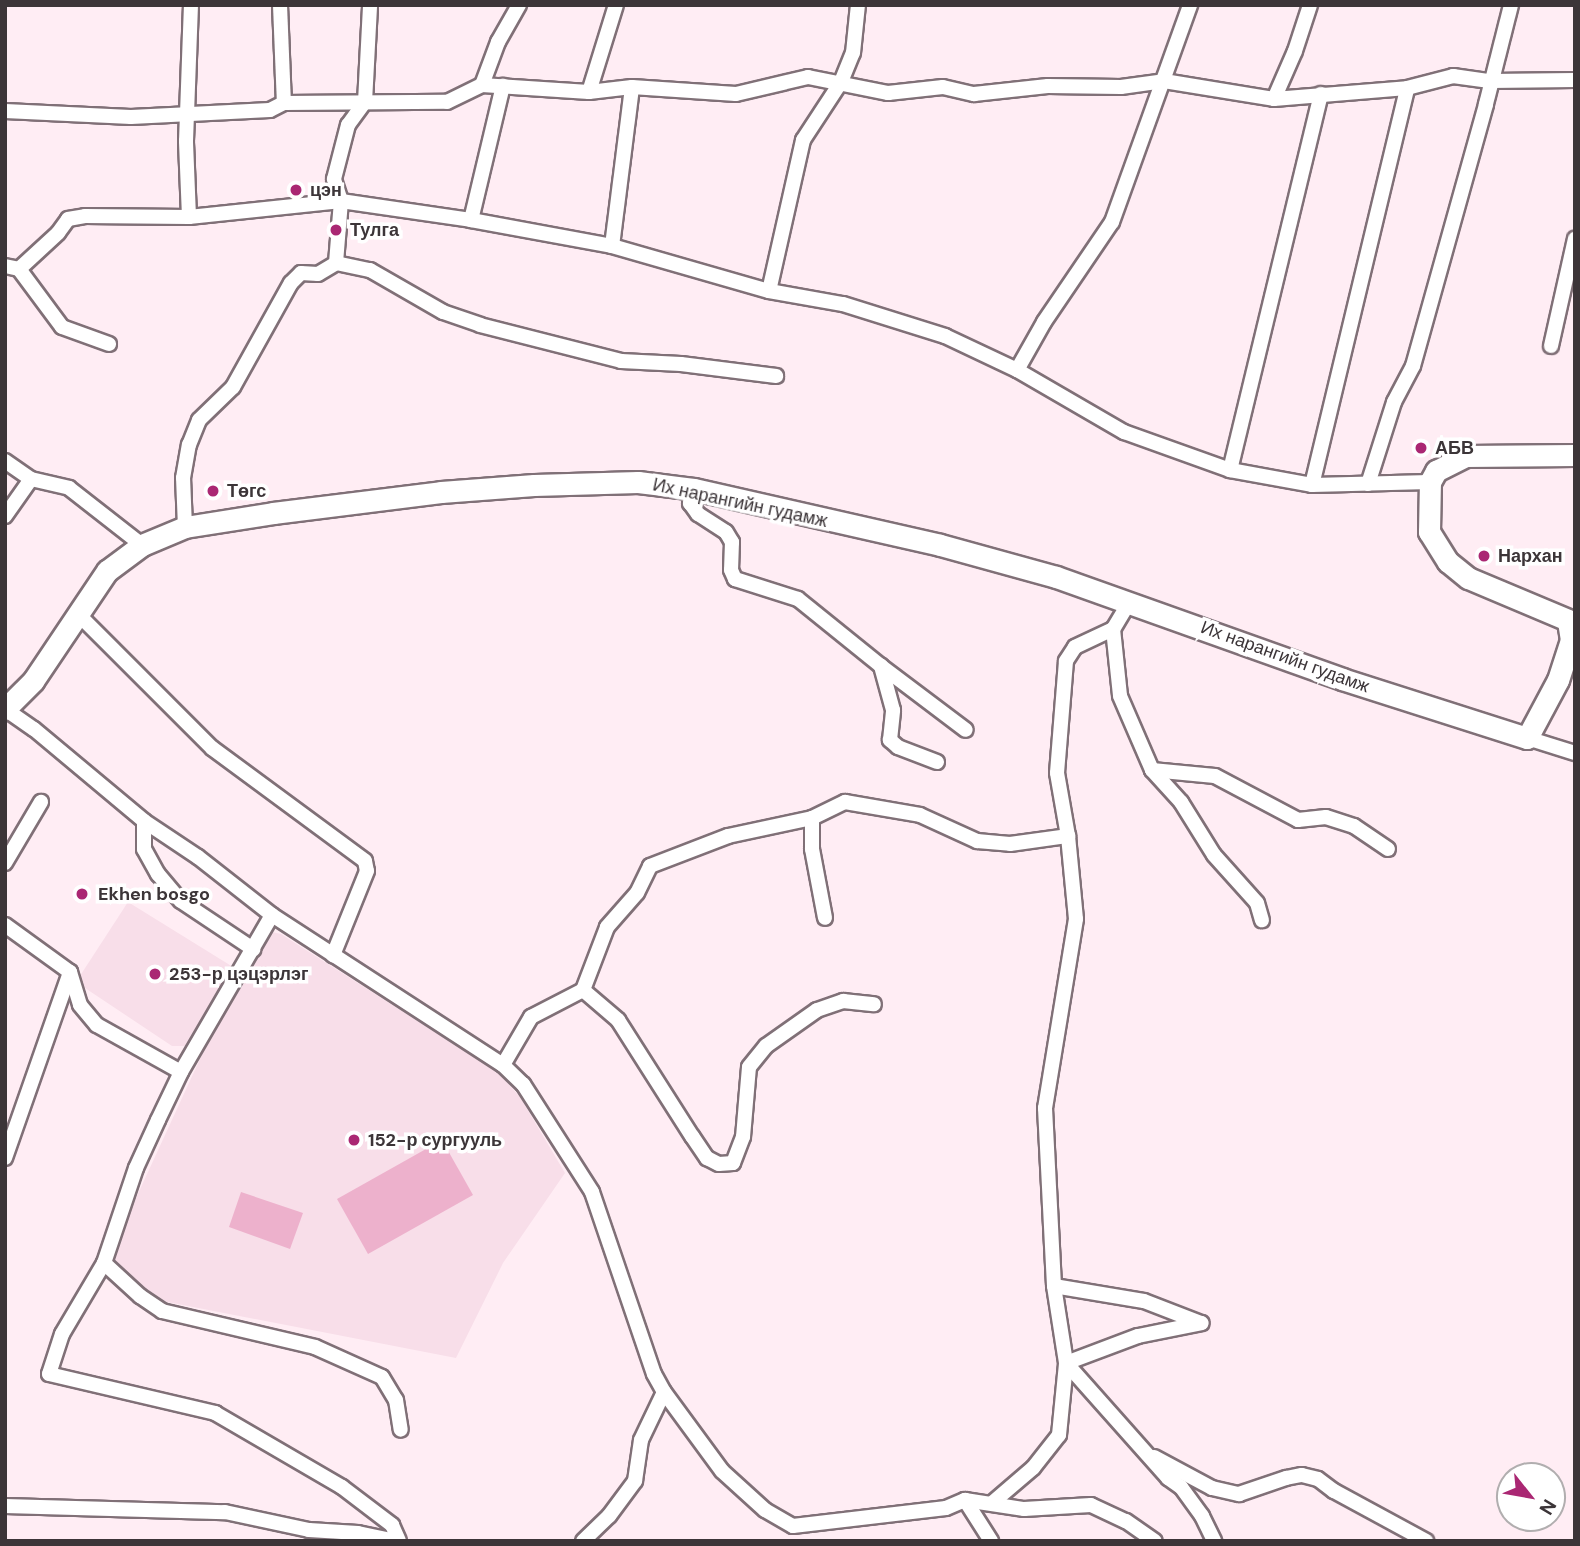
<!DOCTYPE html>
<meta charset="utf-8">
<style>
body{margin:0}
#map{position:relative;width:1580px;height:1546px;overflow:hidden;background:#ffedf4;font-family:"DM Sans",sans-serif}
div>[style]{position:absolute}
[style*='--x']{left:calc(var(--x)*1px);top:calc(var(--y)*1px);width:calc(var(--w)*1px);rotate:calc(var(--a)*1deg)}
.built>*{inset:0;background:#f8dee9}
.green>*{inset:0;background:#edb1cc}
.roads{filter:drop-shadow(2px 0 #807077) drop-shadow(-2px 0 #807077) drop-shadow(0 2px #807077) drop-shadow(0 -2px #807077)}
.minor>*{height:14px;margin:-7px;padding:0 7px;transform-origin:7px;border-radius:7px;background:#fff}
.secondary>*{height:21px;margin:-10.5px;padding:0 10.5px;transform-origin:10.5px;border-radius:10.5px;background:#fff}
.dots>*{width:19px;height:19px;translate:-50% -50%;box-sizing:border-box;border:4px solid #fff;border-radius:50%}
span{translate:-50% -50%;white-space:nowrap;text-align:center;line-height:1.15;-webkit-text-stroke:7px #fff;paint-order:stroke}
.poi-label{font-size:18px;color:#3c3538;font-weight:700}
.left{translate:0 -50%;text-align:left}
.street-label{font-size:18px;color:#3c3538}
.frame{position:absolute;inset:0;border:7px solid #3c3538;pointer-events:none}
.north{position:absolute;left:1496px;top:1462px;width:70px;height:70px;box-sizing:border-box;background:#fff;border:2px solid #b1aeaf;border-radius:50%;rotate:121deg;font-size:19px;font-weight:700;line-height:28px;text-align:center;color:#3c3538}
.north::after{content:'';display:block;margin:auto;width:24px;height:32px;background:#aa2773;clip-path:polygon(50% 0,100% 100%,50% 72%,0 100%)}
</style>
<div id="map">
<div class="built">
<div style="clip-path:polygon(128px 902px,233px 967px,187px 1046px,172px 1046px,76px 982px)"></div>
<div style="clip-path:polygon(272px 932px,281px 934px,499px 1073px,520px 1097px,565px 1173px,503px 1263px,456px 1358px,157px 1300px,113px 1258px,119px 1235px,217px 1022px,269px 933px)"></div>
</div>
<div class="green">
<div style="clip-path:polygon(442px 1140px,473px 1195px,368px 1254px,337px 1199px)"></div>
<div style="clip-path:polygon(241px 1192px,303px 1213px,290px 1249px,229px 1227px)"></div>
</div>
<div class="roads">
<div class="minor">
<div style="--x:280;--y:5;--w:98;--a:87.7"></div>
<div style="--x:284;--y:103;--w:163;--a:-0.4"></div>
<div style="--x:447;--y:102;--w:39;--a:-26"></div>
<div style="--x:482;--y:85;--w:46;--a:-69.6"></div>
<div style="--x:498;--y:42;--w:43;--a:-60.4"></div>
<div style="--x:482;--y:85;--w:107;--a:3.7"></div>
<div style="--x:589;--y:92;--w:91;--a:-72.8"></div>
<div style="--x:589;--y:92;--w:43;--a:-6.6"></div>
<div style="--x:632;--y:87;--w:104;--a:3.9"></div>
<div style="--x:736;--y:94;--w:74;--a:-13.3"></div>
<div style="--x:808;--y:77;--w:82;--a:11.3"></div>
<div style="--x:888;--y:93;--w:55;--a:-6.2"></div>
<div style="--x:943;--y:87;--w:32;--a:13"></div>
<div style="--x:974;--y:94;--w:74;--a:-6.2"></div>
<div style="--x:1048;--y:86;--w:73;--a:0.8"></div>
<div style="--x:1121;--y:87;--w:43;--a:-7.9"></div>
<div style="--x:1164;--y:81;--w:111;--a:9.3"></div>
<div style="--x:1274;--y:99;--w:133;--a:-4.7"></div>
<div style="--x:1407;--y:88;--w:48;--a:-14.6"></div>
<div style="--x:1453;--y:76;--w:37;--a:8"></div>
<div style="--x:1490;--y:81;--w:85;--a:-0.7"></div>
<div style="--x:1274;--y:99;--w:52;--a:-66.4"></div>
<div style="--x:1295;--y:51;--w:48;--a:-71.9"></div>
<div style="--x:5;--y:111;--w:126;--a:2.7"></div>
<div style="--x:131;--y:117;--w:139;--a:-2.9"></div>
<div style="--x:270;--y:110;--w:16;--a:-27"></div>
<div style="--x:189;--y:217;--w:76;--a:-92.3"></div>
<div style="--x:186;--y:141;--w:136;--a:-87.9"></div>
<div style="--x:471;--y:220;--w:138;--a:-76.6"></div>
<div style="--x:612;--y:246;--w:160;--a:-82.8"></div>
<div style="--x:336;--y:263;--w:62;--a:-85.4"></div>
<div style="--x:341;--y:201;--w:23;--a:-108"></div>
<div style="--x:334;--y:179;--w:56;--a:-75.5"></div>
<div style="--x:348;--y:125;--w:29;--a:-54"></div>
<div style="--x:365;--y:102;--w:97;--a:-87"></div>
<div style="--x:5;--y:266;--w:14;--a:12"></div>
<div style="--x:19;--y:269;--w:53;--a:-42.7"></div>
<div style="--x:58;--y:233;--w:17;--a:-54"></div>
<div style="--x:68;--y:219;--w:17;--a:-10"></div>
<div style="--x:85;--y:216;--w:104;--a:0.6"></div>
<div style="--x:189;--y:217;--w:153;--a:-6"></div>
<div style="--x:341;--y:201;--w:131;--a:8.3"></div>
<div style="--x:471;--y:220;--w:143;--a:10.4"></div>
<div style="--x:612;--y:246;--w:163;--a:16"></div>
<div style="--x:769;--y:291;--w:75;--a:10"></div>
<div style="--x:843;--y:304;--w:107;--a:17.4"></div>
<div style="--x:945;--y:336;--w:80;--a:25.3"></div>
<div style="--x:1017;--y:370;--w:124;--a:30.1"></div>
<div style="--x:1124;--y:432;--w:113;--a:19.7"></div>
<div style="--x:1230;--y:470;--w:83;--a:10.4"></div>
<div style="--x:1312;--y:485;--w:118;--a:-1.5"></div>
<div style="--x:19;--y:269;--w:72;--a:53.4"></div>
<div style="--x:62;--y:327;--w:50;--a:19.9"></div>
<div style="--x:769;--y:291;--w:155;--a:-77.3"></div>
<div style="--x:803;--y:140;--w:69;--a:-56.8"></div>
<div style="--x:841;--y:82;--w:31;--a:-68"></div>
<div style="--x:853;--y:53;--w:48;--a:-84.1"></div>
<div style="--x:1551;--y:346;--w:110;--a:-77.4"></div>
<div style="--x:1017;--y:370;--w:55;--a:-60.6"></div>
<div style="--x:1044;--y:322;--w:121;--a:-55.8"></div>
<div style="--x:1112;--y:222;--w:231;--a:-70.2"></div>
<div style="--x:5;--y:461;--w:32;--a:35"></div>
<div style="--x:31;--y:479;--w:39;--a:13"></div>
<div style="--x:69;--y:488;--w:93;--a:38"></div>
<div style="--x:1230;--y:470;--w:387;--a:-76.4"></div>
<div style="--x:1368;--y:484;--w:86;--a:-72.4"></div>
<div style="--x:1394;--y:402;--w:41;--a:-62.2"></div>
<div style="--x:1413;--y:366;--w:272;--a:-74.4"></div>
<div style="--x:1486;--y:104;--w:102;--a:-75.8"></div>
<div style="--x:1312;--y:485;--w:408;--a:-76.5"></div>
<div style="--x:694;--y:489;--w:15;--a:106"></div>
<div style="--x:690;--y:503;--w:14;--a:54"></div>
<div style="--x:698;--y:514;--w:33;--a:33"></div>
<div style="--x:726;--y:532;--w:12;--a:59"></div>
<div style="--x:732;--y:542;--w:28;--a:92"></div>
<div style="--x:731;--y:570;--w:10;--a:66"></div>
<div style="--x:735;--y:579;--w:66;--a:17.6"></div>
<div style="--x:798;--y:599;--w:107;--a:38.9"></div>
<div style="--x:5;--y:516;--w:45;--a:-54.9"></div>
<div style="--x:185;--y:527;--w:49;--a:-92.3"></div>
<div style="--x:183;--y:478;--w:34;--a:-80"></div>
<div style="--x:189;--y:445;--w:27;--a:-68"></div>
<div style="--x:199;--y:420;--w:47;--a:-44.1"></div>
<div style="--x:233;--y:387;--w:119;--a:-60.9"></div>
<div style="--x:291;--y:283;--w:14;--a:-45"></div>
<div style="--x:301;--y:273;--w:17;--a:3"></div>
<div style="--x:318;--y:274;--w:21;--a:-31"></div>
<div style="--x:336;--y:263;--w:35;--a:12"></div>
<div style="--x:370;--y:270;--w:84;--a:29.9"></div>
<div style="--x:443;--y:312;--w:39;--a:19"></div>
<div style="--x:480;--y:325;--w:146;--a:14.3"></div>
<div style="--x:621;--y:361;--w:60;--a:2.9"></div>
<div style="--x:681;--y:364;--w:96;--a:7.2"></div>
<div style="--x:1130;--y:601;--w:33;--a:121"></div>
<div style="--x:1113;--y:629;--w:67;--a:84"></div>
<div style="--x:1120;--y:696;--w:81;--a:66.6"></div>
<div style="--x:1152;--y:770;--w:63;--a:5.4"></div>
<div style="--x:1215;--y:776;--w:94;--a:27.9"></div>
<div style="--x:1298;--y:820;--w:28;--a:-6"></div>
<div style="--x:1326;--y:817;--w:29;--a:18"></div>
<div style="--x:1354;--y:826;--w:41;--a:34.1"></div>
<div style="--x:78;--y:614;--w:190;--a:45"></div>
<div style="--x:212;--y:748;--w:190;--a:36.4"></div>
<div style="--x:365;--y:861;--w:10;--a:79"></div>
<div style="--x:367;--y:871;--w:91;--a:112"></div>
<div style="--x:1113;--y:629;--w:42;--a:154.7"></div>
<div style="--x:1075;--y:647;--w:17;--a:123"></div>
<div style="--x:1066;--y:661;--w:112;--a:94.6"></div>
<div style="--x:1057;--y:773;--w:64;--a:80.1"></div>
<div style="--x:1068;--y:836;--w:83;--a:84.5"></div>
<div style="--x:1076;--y:919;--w:192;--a:99.3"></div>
<div style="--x:1045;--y:1108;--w:178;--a:87.1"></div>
<div style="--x:1054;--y:1286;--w:78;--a:81.1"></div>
<div style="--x:1066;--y:1363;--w:154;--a:48.4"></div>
<div style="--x:1168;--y:1478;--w:16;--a:35"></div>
<div style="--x:1181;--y:1487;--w:36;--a:54"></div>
<div style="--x:1202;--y:1516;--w:28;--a:64"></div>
<div style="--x:5;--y:709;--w:35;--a:35"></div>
<div style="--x:34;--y:729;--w:143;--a:39.9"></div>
<div style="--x:144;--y:821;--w:65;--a:33.7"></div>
<div style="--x:198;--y:857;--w:94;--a:38.1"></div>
<div style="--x:272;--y:915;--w:275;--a:33"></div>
<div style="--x:503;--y:1065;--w:28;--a:44"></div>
<div style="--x:523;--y:1084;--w:128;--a:57.4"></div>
<div style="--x:592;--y:1192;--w:192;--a:71.2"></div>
<div style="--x:654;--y:1374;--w:21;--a:61"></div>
<div style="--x:664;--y:1392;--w:98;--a:53.7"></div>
<div style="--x:722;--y:1471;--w:58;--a:42.2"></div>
<div style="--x:765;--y:1510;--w:32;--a:30"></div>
<div style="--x:793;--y:1526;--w:154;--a:-6.7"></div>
<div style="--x:946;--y:1508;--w:21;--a:-23"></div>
<div style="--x:965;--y:1500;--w:60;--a:8.7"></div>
<div style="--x:1024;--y:1509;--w:67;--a:-3.4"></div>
<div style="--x:1091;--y:1505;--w:38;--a:25"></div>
<div style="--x:1126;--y:1521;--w:35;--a:35"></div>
<div style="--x:1527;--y:738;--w:50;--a:17.4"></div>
<div style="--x:937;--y:762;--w:42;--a:-159"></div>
<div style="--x:898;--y:747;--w:11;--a:-139"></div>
<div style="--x:890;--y:740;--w:30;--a:-84"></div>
<div style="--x:893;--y:710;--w:46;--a:-105.3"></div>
<div style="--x:881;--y:666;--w:106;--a:37"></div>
<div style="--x:1152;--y:770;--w:43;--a:47.8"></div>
<div style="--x:1181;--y:802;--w:62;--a:58.1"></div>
<div style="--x:1214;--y:855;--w:64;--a:48.1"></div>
<div style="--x:1257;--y:903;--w:18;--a:74"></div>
<div style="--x:812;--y:818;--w:37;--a:-26"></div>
<div style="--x:845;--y:802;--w:76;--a:9.8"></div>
<div style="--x:920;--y:815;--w:63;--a:24.5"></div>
<div style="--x:977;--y:841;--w:33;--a:5"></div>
<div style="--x:1010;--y:844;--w:59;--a:-7.9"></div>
<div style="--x:144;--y:821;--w:28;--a:90"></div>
<div style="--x:144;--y:849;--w:29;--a:61"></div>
<div style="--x:158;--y:874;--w:35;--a:50"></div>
<div style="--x:181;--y:901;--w:87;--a:33.7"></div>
<div style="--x:5;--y:863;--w:71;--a:-59.5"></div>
<div style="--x:272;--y:915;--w:181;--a:120.1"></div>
<div style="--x:181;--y:1072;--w:53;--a:115.6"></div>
<div style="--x:158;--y:1120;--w:53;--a:114.6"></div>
<div style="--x:136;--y:1168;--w:100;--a:108.6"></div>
<div style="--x:104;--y:1263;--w:49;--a:42.5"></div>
<div style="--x:140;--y:1296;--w:27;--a:34"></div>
<div style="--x:162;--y:1311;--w:157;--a:13.2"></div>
<div style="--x:315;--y:1347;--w:73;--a:24.1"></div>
<div style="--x:382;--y:1377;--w:27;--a:59"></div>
<div style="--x:396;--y:1400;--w:30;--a:81"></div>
<div style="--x:5;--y:925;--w:80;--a:35.9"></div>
<div style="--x:70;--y:972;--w:34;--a:73"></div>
<div style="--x:80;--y:1005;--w:26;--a:50"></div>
<div style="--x:97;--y:1025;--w:96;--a:29.2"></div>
<div style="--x:583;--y:990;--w:46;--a:40.6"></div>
<div style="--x:618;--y:1020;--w:138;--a:57.5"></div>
<div style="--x:692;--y:1136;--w:27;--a:56"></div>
<div style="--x:707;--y:1158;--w:13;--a:27"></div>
<div style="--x:719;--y:1164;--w:14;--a:-4"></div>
<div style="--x:733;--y:1163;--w:28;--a:-69"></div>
<div style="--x:743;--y:1137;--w:70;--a:-85.1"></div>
<div style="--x:749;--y:1067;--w:27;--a:-51"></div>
<div style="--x:766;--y:1046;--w:62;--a:-35.2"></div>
<div style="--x:817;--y:1010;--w:28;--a:-19"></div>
<div style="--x:843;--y:1001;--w:31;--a:6"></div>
<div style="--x:503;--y:1065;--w:56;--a:-59.7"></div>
<div style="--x:531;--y:1017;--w:59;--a:-27.4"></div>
<div style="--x:583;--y:990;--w:67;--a:-69.1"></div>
<div style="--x:607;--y:927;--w:45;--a:-48.6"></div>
<div style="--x:637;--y:893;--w:30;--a:-64"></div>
<div style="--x:650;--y:866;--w:84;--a:-21"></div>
<div style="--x:728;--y:836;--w:86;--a:-12.1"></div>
<div style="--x:812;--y:818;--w:31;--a:90"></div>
<div style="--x:812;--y:849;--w:70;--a:79.3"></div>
<div style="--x:5;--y:1158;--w:197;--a:-70.7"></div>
<div style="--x:104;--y:1263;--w:82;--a:120.6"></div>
<div style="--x:62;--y:1334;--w:42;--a:108"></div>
<div style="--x:49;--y:1374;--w:171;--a:13.2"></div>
<div style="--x:215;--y:1413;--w:147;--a:30.2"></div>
<div style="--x:342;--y:1487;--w:63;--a:37.2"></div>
<div style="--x:392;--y:1525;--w:17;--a:66"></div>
<div style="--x:1054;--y:1286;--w:91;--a:9.5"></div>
<div style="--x:1144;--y:1301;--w:61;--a:21.1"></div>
<div style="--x:1154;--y:1457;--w:66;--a:28.1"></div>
<div style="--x:1212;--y:1488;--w:28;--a:13"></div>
<div style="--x:1239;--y:1494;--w:50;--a:-18.8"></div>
<div style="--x:1286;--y:1478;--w:16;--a:-11"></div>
<div style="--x:1302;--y:1475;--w:16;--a:14"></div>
<div style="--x:1318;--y:1479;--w:20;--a:37"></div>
<div style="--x:1334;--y:1491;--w:105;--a:28.5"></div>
<div style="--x:965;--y:1500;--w:49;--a:57.6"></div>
<div style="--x:992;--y:1503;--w:54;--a:-40.5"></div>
<div style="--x:1033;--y:1468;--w:42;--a:-51.8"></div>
<div style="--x:1059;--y:1435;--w:72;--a:-84.4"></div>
<div style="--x:1066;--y:1363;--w:77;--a:-20.6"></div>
<div style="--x:1138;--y:1336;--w:65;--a:-11.5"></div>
<div style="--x:5;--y:1506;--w:220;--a:1.6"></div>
<div style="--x:225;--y:1512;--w:86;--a:12.1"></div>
<div style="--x:309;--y:1530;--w:49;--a:3.5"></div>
<div style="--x:358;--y:1533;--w:39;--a:12"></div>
<div style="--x:583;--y:1541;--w:36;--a:-44"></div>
<div style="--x:609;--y:1516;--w:44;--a:-53.4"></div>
<div style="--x:635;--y:1481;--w:41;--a:-81.7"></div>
<div style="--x:641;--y:1440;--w:53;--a:-64.4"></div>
</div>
<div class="secondary">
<div style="--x:5;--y:709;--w:40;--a:-45"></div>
<div style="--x:33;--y:681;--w:133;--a:-56.1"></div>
<div style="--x:107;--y:571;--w:44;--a:-36.6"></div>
<div style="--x:142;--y:545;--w:47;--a:-22.7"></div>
<div style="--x:185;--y:527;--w:89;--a:-9"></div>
<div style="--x:273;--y:513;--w:169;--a:-7.1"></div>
<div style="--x:441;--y:492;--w:93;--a:-4.3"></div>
<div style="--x:534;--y:485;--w:104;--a:-1.7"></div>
<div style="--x:638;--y:482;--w:56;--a:7.1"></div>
<div style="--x:694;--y:489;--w:252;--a:12.8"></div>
<div style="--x:940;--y:545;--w:120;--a:15.4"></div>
<div style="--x:1056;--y:577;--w:304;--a:19.6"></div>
<div style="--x:1342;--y:679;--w:194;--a:17.7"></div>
<div style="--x:1527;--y:738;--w:66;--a:-61.9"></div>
<div style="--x:1558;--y:680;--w:42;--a:-72"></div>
<div style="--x:1571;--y:640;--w:20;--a:-99"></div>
<div style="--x:1568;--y:620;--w:108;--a:-157.2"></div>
<div style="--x:1468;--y:578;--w:26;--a:-141"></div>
<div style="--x:1448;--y:562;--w:36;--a:-122"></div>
<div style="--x:1429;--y:532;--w:50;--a:-88.9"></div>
<div style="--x:1430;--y:482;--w:13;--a:-61"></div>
<div style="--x:1436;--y:471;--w:34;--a:-27"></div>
<div style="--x:1466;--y:456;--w:109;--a:-0.5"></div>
</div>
</div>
<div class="dots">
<div style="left:296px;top:190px;background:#aa2773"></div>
<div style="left:336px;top:230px;background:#aa2773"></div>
<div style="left:1421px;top:448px;background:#aa2773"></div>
<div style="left:213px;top:491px;background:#aa2773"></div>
<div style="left:1484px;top:556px;background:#aa2773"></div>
<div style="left:82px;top:894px;background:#aa2773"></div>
<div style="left:155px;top:974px;background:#aa2773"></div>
<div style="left:354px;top:1140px;background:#aa2773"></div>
</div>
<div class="poi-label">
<span class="left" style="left:310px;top:190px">цэн</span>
<span class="left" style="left:350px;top:230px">Тулга</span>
<span class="left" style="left:1435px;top:448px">АБВ</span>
<span class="left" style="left:227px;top:491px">Төгс</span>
<span class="left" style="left:1498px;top:556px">Нархан</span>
<span class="left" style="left:98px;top:894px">Ekhen bosgo</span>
<span class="left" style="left:169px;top:974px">253-р цэцэрлэг</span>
<span class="left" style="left:368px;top:1140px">152-р сургууль</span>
</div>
<div class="street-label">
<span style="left:740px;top:503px;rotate:12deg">Их нарангийн гудамж</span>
<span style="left:1285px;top:657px;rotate:20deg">Их нарангийн гудамж</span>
</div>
<div class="frame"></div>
<div class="north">N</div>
</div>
